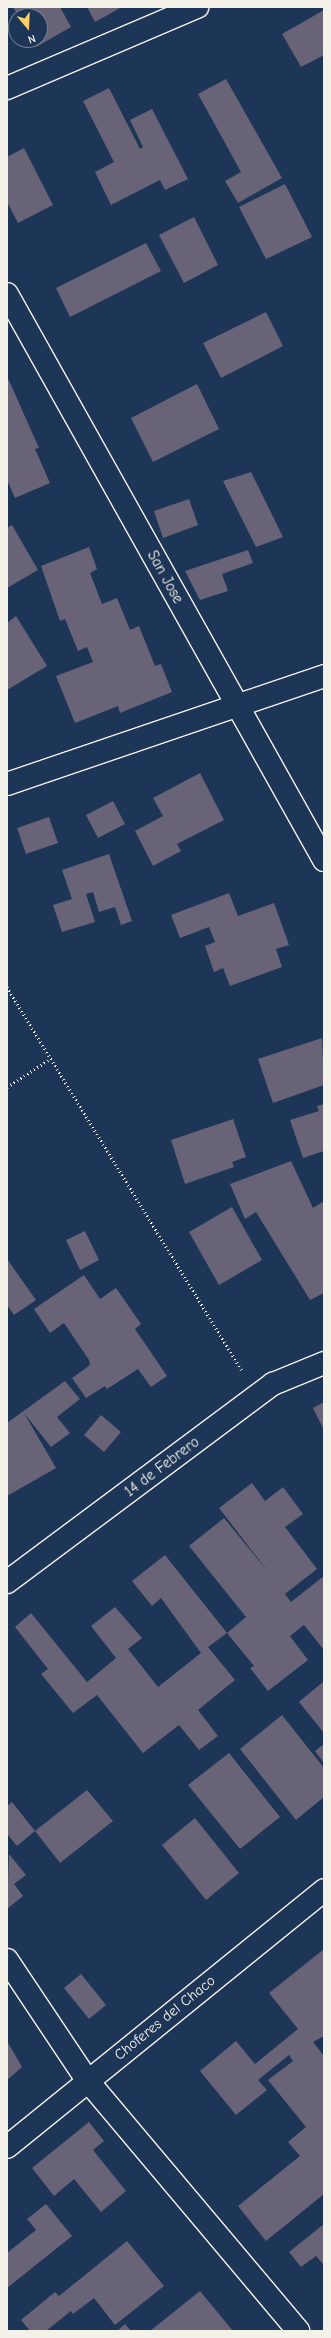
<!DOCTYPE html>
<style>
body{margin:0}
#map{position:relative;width:331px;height:2338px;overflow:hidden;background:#1d3557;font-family:"Comic Neue",sans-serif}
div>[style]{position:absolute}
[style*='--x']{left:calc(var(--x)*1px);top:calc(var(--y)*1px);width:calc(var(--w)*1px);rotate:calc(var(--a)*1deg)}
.building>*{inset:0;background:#696377}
.path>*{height:2.5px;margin-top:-1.25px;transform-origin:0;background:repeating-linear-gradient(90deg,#f4f1e8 0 1px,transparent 0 4px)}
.roads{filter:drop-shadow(1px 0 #f4f1e8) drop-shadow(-1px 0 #f4f1e8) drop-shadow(0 1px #f4f1e8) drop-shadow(0 -1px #f4f1e8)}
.minor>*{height:22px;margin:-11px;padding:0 11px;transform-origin:11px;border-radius:11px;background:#1d3557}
span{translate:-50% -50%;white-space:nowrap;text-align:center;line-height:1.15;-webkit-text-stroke:3px #1d3557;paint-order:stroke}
.street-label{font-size:15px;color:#f4f1e8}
.frame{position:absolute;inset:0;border:8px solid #f4f1e8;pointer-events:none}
.north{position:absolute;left:8px;top:8px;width:40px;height:40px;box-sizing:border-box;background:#1d3557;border:1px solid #738091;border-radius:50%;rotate:161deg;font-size:11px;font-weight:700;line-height:16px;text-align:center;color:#f4f1e8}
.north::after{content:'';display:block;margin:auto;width:14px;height:18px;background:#ffd166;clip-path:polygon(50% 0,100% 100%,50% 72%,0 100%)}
</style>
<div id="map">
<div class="building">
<div style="clip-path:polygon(13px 7px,60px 7px,71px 27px,36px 47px,32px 40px,40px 40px,40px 16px,18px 16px)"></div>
<div style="clip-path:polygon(87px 7px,122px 7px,95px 22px)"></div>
<div style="clip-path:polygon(324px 10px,324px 55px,301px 67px,282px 34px)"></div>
<div style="clip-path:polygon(226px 79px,282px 178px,238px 203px,225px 181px,241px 172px,198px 94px)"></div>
<div style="clip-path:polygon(109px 88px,140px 149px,143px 147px,130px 120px,152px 109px,188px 179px,165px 190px,160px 180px,111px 205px,95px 172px,114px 162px,83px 101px)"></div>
<div style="clip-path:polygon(24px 148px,53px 205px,18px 223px,7px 202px,7px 157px)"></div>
<div style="clip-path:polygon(285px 184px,312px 237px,266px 259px,239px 207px)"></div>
<div style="clip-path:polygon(194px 217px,218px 265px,184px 283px,159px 235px)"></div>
<div style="clip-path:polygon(146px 243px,161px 271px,70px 317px,56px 288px)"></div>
<div style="clip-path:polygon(266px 312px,283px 346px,221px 378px,203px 343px)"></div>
<div style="clip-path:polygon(7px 376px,39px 448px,35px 449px,50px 483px,15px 498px,7px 480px)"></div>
<div style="clip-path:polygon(197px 384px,219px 429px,153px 462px,131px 418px)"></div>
<div style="clip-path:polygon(251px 472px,283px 537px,256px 547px,223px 481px)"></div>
<div style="clip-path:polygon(189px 499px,198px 525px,163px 538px,154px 511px)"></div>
<div style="clip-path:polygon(12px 525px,38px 570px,7px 588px,7px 528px)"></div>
<div style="clip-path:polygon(89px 547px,97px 569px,90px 573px,102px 604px,117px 598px,130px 630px,139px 626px,155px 666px,161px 664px,172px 692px,120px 713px,118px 706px,75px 723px,56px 676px,93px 662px,87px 647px,78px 651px,65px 619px,60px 621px,41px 566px)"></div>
<div style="clip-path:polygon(248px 550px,253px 563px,222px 574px,228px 591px,200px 600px,185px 571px)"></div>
<div style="clip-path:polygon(16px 616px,47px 666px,7px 690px,7px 623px)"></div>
<div style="clip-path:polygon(200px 773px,224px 820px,177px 844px,181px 851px,153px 866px,135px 831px,163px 816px,153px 798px)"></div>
<div style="clip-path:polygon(113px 801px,125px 824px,98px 838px,86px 815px)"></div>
<div style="clip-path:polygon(49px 817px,58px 843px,26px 854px,17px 828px)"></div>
<div style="clip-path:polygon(109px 854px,132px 921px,121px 925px,115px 907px,99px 912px,93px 892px,86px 894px,95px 922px,62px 932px,53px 905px,72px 899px,62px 870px)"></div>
<div style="clip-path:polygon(229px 893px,238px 916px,274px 903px,289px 945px,276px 949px,282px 967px,230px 986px,223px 968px,214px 972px,205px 946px,215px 942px,209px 927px,180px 938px,171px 915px)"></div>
<div style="clip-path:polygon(322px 1038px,324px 1085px,273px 1103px,258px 1059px)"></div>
<div style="clip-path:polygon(324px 1104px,324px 1151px,303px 1158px,290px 1120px,319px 1111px,317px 1106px)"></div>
<div style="clip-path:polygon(233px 1119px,246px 1157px,232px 1162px,234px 1167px,185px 1184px,171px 1140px)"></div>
<div style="clip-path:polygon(291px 1161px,313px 1208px,324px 1201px,324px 1293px,310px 1300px,256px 1212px,245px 1219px,230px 1184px)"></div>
<div style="clip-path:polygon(232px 1207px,262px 1260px,219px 1285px,189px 1232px)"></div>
<div style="clip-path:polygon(85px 1231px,99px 1260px,80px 1270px,66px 1240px)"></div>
<div style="clip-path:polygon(7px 1259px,36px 1300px,14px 1315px,7px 1305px)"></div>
<div style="clip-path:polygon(84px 1275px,100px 1299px,116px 1288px,141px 1324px,135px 1329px,167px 1376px,151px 1387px,138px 1369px,107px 1389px,105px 1386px,86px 1398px,72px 1378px,90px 1365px,89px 1360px,64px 1323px,50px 1333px,34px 1309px)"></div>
<div style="clip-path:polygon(65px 1381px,80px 1399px,57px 1417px,70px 1433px,51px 1447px,24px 1413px,56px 1468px,7px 1496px,7px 1423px)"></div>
<div style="clip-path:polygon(324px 1402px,324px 1430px,313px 1408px)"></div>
<div style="clip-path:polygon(101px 1415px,121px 1432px,104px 1452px,84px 1435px)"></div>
<div style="clip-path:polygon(252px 1483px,265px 1501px,283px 1487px,303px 1514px,285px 1527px,317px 1569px,285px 1594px,291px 1602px,324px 1576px,324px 1650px,304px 1625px,290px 1636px,308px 1660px,268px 1691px,250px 1668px,254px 1666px,227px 1633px,246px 1617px,189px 1546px,224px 1518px,270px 1574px,219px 1508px)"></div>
<div style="clip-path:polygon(165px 1555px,227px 1633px,208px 1647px,235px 1680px,198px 1710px,218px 1736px,199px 1750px,179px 1725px,143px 1753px,97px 1695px,73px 1713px,41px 1674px,48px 1669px,15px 1627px,31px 1613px,87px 1682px,116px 1658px,91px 1626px,115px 1607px,142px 1638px,128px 1649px,158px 1687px,201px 1653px,161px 1598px,152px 1606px,132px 1581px)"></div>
<div style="clip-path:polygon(324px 1681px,324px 1733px,299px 1702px)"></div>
<div style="clip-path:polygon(282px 1715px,324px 1768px,324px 1797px,296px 1820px,240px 1749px)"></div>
<div style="clip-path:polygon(324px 1744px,324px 1763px,315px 1751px)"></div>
<div style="clip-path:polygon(229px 1753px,280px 1817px,240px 1849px,188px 1785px)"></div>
<div style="clip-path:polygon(87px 1790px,113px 1821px,60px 1863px,35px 1831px)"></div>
<div style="clip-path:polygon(12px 1802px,35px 1831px,17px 1846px,7px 1834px,7px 1806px)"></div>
<div style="clip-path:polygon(195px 1818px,239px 1873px,206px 1900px,162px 1845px)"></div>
<div style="clip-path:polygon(9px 1854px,26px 1875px,14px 1884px,23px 1896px,7px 1909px)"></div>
<div style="clip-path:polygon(324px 1949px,324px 2036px,313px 2042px,324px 2056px,324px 2194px,266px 2241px,238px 2206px,300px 2156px,288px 2142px,306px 2127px,268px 2080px,293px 2061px,289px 2055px,258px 2080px,267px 2090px,236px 2115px,200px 2071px,236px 2041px,255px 2064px,298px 2029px,269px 1993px)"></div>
<div style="clip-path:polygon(81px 1974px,106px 2005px,89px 2019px,64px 1988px)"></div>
<div style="clip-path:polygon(7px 2041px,22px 2067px,7px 2080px)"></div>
<div style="clip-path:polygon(89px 2122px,104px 2141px,93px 2150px,126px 2191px,101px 2212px,74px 2179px,54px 2196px,32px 2168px)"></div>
<div style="clip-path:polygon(46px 2204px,72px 2236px,7px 2288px,7px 2253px,36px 2230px,27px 2219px)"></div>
<div style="clip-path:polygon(324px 2224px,324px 2265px,316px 2256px,301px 2267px,289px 2252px)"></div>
<div style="clip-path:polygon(127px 2241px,164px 2286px,115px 2325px,94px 2298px,73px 2314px,71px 2311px,46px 2331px,30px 2331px,21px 2320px,55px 2292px,59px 2296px)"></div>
<div style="clip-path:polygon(200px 2291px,233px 2331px,150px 2331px)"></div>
<div style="clip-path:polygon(125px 2324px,131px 2331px,117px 2331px)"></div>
</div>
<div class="path">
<div style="--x:7;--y:987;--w:449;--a:58.5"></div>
<div style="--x:7;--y:1087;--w:51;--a:-33.1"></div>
</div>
<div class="roads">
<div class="minor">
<div style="--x:7;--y:88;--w:207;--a:-23.1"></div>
<div style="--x:7;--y:294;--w:649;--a:60.75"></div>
<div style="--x:7;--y:784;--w:335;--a:-18.8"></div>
<div style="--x:7;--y:1582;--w:332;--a:-36.7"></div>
<div style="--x:273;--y:1384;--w:55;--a:-22.4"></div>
<div style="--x:7;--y:1960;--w:144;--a:56.3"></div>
<div style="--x:87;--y:2080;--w:328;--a:49.9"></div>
<div style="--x:7;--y:2147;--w:408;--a:-39"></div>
</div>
</div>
<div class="street-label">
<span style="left:165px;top:577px;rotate:61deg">San Jose</span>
<span style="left:162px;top:1467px;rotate:-37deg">14 de Febrero</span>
<span style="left:165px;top:2018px;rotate:-39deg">Choferes del Chaco</span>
</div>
<div class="frame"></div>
<div class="north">N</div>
</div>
